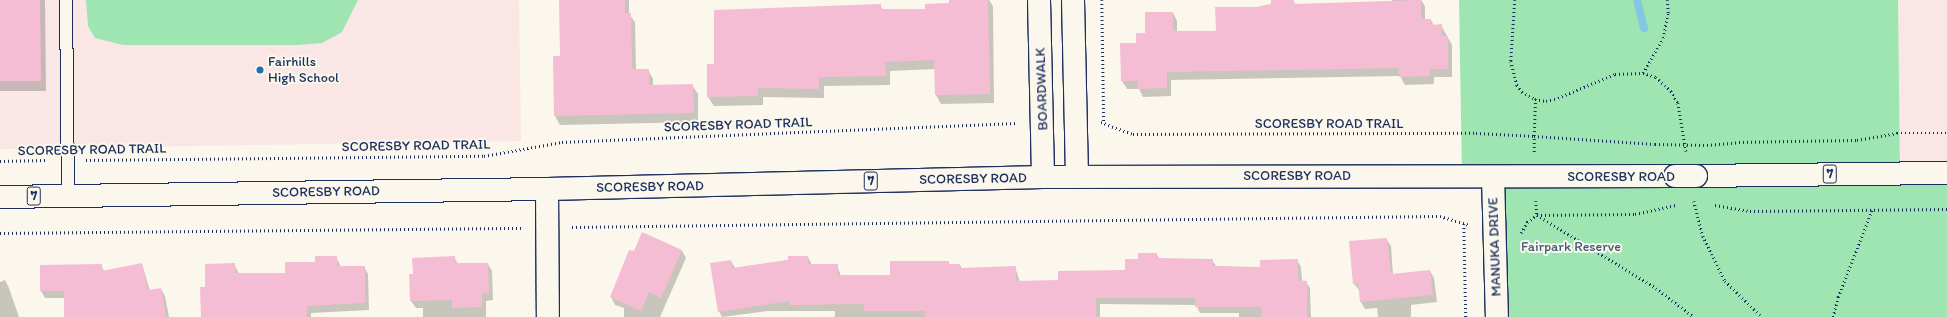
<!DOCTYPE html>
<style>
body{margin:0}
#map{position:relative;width:1947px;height:317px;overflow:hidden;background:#fbf7ec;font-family:Itim,sans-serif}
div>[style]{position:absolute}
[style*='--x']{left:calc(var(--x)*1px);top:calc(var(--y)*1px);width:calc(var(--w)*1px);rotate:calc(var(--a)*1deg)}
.built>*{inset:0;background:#f9e6e5}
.green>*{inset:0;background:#9ee5b2}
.shadow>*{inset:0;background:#0003}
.stream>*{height:8px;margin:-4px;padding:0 4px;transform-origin:4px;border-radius:4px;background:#82c8e3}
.building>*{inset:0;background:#f5bdd4}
.path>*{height:2.5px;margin-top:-1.25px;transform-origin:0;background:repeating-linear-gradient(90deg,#1b2f5e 0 1px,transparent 0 4px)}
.roads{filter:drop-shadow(1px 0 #1b2f5e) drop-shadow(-1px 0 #1b2f5e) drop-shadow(0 1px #1b2f5e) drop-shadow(0 -1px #1b2f5e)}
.lane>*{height:12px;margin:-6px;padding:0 6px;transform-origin:6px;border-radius:6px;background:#fbf7ec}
.street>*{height:22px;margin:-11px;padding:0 11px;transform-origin:11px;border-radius:11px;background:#fbf7ec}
.primary>*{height:22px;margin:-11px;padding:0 11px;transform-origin:11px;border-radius:11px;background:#fbf7ec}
.path-bridge>*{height:2.5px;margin-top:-1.25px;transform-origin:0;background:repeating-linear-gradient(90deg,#1b2f5e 0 1px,transparent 0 4px)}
.bridges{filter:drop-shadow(1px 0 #1b2f5e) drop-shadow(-1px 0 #1b2f5e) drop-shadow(0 1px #1b2f5e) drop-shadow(0 -1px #1b2f5e)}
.primary-bridge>*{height:22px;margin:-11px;padding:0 11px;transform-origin:11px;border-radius:11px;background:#fbf7ec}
.dots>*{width:11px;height:11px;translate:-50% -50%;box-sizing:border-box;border:2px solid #fbf7ec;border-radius:50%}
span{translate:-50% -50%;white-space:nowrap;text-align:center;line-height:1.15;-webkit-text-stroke:4px #fbf7ec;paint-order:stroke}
.shield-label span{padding:1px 3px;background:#fbf7ec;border:1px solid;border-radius:3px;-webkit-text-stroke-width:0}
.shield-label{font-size:13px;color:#1b2f5e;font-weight:700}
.poi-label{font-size:14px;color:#1b2f5e}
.left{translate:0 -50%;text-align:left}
.street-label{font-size:14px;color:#1b2f5e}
.park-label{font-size:14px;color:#3c5c73}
</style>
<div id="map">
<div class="built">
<div style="clip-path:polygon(0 0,519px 0,521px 141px,0 149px)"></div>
<div style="clip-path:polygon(1898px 0,1947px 0,1947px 173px,1900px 174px)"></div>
</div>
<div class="green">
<div style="clip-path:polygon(86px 0,358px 0,342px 32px,322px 43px,298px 45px,123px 45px,95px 38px,88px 26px)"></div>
<div style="clip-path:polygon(1459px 0,1898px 0,1900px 173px,1947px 173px,1947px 317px,1497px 317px,1493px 177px,1462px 176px)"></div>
</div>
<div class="shadow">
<div style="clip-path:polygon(0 0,45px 0,46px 91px,0 91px)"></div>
<div style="clip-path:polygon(561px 0,629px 0,629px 14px,635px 22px,636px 70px,648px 70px,653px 79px,653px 86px,692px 85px,698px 94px,698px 122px,560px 125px,555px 116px,554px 57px,561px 57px)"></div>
<div style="clip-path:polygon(950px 0,989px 0,993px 6px,994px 103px,941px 104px,936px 95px,935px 69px,890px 71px,890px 85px,824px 86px,824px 98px,763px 97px,763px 105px,714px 106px,708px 97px,715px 65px,880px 5px,883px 10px,926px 10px,950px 4px)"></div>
<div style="clip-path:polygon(1272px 0,1293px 0,1296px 5px,1392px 4px,1392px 0,1421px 0,1425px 6px,1425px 20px,1431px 20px,1434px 26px,1441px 25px,1452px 45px,1452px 77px,1434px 77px,1434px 84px,1405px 85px,1400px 76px,1171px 80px,1171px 96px,1143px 97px,1139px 89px,1127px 89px,1122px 81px,1137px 44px,1173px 13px,1177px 21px,1177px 32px,1217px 32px,1256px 8px,1272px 5px)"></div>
<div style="clip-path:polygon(1386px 239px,1391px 246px,1393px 275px,1430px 271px,1434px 278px,1437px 302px,1411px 305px,1411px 317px,1378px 317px,1377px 308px,1365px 309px,1361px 302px,1360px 291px,1354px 284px)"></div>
<div style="clip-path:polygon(682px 251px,686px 258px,660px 317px,624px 317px,624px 308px,615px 305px,611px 297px,635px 253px)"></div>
<div style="clip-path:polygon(1156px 254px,1160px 259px,1212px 260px,1216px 266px,1261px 268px,1297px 260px,1301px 267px,1302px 281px,1306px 282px,1310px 288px,1311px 317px,1239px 317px,1239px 313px,1200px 313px,1196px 305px,1100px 304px,1100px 317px,835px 317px,835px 311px,767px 311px,722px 317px,719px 311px,731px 261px,735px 268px,808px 257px,812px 265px,837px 265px,841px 276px,891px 276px,948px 262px,950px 265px,960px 265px,962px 269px,1015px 267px,1020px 282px,1059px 281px,1126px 271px,1138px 260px)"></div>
<div style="clip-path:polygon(336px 257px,341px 267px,364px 267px,368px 274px,369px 310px,311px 313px,311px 317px,202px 317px,206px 288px,234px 264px,239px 274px,286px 274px)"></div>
<div style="clip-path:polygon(454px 257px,458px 264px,488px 264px,492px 271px,493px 300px,486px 301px,486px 317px,423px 317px,423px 308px,416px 308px,411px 301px,414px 275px)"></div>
<div style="clip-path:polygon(142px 264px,150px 291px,161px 289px,165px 296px,169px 317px,65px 317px,65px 298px,45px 298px,41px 291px,41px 266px,101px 265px,104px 271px)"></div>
<div style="clip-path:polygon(5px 280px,9px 288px,19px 317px,0 317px,0 282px)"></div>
</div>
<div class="stream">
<div style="--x:1637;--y:0;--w:29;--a:76"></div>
</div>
<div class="building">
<div style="clip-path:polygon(0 0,40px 0,41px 81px,0 81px)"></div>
<div style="clip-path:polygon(559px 0,625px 0,625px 13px,631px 13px,632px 69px,649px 69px,649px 85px,693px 84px,694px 113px,554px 116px,553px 56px,560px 56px)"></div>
<div style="clip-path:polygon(949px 0,988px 0,990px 94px,935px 95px,934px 60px,885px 62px,886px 76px,819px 77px,819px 89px,758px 88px,758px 96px,707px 97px,707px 64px,714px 64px,714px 10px,881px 4px,881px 9px,925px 9px,925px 4px,949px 3px)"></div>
<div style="clip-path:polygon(1271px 0,1294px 0,1294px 4px,1421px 0,1421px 19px,1431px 19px,1431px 25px,1442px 24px,1442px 36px,1448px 36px,1448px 69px,1429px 69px,1430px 76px,1399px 77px,1399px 68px,1167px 72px,1167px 88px,1138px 89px,1138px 81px,1121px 81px,1120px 43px,1136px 43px,1136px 33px,1145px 33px,1145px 12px,1173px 12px,1173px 31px,1216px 31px,1215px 7px,1256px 7px,1271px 4px)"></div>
<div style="clip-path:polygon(642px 232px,682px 250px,661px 298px,649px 292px,641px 311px,610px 297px,629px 250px,634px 251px)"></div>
<div style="clip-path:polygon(1387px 238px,1391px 274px,1430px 270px,1433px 295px,1360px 302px,1358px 283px,1353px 284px,1349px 241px)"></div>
<div style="clip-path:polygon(1138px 253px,1157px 253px,1157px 258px,1213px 259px,1213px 266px,1260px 267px,1260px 260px,1298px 259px,1298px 280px,1307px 281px,1307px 317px,1261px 317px,1261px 307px,1195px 307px,1195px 298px,1096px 298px,1096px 317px,925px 317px,924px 311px,864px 311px,864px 304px,789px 305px,789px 301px,718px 312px,710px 263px,731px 260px,732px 268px,788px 260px,788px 256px,808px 256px,808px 264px,838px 264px,838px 275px,890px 275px,890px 261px,949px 261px,949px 264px,960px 264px,960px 268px,1016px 266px,1016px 281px,1058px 280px,1058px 271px,1125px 270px,1125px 259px,1138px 259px)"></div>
<div style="clip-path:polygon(315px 256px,337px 256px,337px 266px,365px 266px,365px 303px,307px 306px,307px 317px,201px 317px,200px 287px,205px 287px,205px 264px,235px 263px,235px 273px,285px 273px,285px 262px,315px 262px)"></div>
<div style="clip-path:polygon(455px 256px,455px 263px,488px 263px,489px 293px,482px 294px,482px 307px,452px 308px,452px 300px,410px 301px,409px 274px,413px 274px,412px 258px)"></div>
<div style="clip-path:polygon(142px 263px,148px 290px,161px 288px,166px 317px,64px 317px,64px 291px,40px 291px,40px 265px,102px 264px,102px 271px)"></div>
</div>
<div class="path">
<div style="--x:1102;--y:0;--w:122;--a:89.1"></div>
<div style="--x:1515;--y:0;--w:61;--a:93.8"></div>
<div style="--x:1511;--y:61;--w:25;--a:76"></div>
<div style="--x:1517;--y:85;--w:9;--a:54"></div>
<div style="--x:1522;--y:92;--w:15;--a:28"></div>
<div style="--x:1535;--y:99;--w:11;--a:10"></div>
<div style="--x:1546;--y:101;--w:12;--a:-14"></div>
<div style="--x:1558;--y:98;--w:62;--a:-22.8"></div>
<div style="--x:1615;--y:74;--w:28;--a:-2"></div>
<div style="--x:1643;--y:73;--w:14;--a:17"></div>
<div style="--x:1656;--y:77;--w:21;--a:43"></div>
<div style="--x:1671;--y:91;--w:14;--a:60"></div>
<div style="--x:1678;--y:103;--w:49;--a:80.5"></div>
<div style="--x:1643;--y:73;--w:40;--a:-60.3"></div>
<div style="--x:1663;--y:38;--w:25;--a:-79"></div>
<div style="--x:1668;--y:13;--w:13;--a:-94"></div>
<div style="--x:1101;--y:122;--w:34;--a:21"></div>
<div style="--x:1133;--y:134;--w:343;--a:-0.2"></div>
<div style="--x:1476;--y:133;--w:58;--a:3"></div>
<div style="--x:1534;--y:136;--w:37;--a:-88"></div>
<div style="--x:1707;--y:145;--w:32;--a:-5"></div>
<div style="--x:1739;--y:142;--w:118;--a:-1"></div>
<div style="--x:1857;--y:140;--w:41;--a:-9.9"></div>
<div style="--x:1897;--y:133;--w:50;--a:0"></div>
<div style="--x:1534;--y:152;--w:16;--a:-90"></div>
<div style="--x:1534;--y:136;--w:121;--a:3.8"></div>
<div style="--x:86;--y:160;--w:398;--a:-0.6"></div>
<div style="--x:484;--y:156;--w:79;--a:-10.2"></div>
<div style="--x:562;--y:142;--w:456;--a:-2.4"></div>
<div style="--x:0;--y:161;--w:47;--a:-1.2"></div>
<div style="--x:1536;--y:201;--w:14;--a:86"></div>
<div style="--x:1694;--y:201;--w:36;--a:76"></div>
<div style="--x:1703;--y:236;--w:50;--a:63.9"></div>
<div style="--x:1725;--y:281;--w:52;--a:44.2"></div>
<div style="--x:1715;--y:205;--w:36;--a:10"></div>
<div style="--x:1750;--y:211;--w:197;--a:-0.6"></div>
<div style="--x:1537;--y:215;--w:140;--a:31.5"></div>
<div style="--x:1656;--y:288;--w:48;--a:37.3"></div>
<div style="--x:1464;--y:224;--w:93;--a:88.8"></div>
<div style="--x:572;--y:227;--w:868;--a:-0.73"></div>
<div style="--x:1440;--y:216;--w:30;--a:17"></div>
<div style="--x:0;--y:233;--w:523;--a:-0.55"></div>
<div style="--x:1521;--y:233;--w:13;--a:-61"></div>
<div style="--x:1527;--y:222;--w:12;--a:-35"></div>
<div style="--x:1537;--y:215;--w:98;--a:-0.6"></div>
<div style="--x:1635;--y:214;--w:42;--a:-12.4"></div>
<div style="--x:1833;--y:317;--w:21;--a:-76"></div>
<div style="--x:1838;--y:297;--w:93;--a:-68.7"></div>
</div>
<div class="roads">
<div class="lane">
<div style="--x:66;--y:0;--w:196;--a:89.4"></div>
</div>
<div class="street">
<div style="--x:1039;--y:0;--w:177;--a:88.7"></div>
<div style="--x:1073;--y:0;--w:177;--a:88.7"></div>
<div style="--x:1493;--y:177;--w:140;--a:88.4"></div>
<div style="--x:547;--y:189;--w:128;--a:89.6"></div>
</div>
<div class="primary">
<div style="--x:1696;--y:176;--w:251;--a:-0.7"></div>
<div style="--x:0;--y:197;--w:547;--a:-0.84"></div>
<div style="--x:547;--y:189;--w:496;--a:-1.4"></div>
<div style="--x:1043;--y:177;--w:632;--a:-0.09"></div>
</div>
</div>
<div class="path-bridge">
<div style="--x:1655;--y:144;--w:52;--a:1.1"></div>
</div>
<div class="bridges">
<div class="primary-bridge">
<div style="--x:1675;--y:176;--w:21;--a:0"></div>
</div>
</div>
<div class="dots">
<div style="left:260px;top:70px;background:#1f6fb2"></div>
</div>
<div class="shield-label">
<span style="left:1830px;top:174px">7</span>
<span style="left:871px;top:181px">7</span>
<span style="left:34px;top:196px">7</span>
</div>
<div class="poi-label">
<span class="left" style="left:268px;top:70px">Fairhills<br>High School</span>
</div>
<div class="street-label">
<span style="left:1042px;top:89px;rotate:-92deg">BOARDWALK</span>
<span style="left:1329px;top:124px">SCORESBY ROAD TRAIL</span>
<span style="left:738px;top:125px;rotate:-2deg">SCORESBY ROAD TRAIL</span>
<span style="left:416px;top:146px;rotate:-1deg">SCORESBY ROAD TRAIL</span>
<span style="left:92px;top:150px;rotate:-1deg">SCORESBY ROAD TRAIL</span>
<span style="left:1297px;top:176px">SCORESBY ROAD</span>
<span style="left:1621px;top:177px">SCORESBY ROAD</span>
<span style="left:973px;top:179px;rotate:-1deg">SCORESBY ROAD</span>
<span style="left:650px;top:187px;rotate:-1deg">SCORESBY ROAD</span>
<span style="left:326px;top:192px;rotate:-1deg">SCORESBY ROAD</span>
<span style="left:1495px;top:247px;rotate:-92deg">MANUKA DRIVE</span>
</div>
<div class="park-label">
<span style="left:1571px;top:247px">Fairpark Reserve</span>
</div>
</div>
